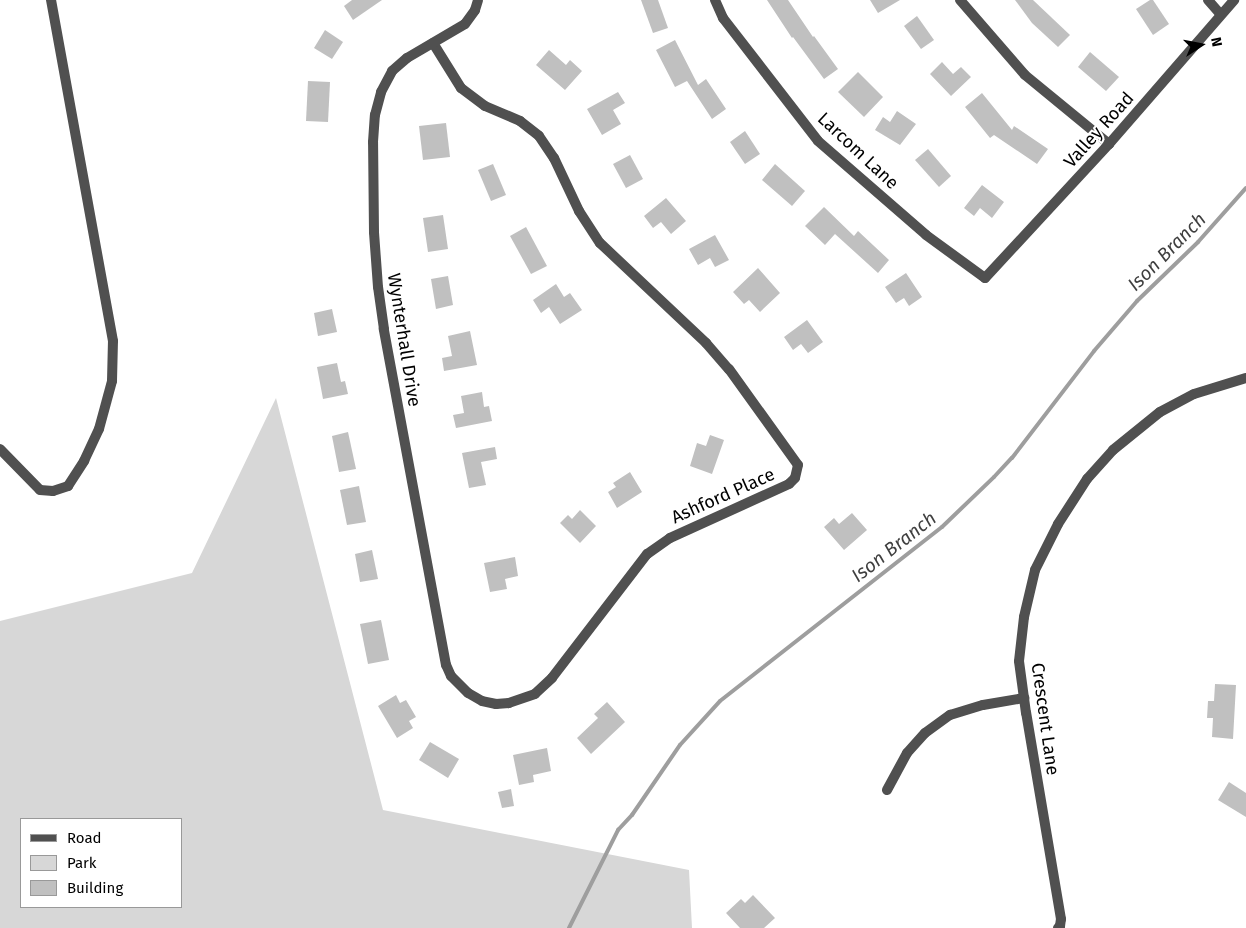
<!DOCTYPE html>
<style>
body{margin:0}
#map{position:relative;width:1246px;height:928px;overflow:hidden;background:#fff;font-family:"Fira Sans",sans-serif}
div>[style]{position:absolute}
[style*='--x']{left:calc(var(--x)*1px);top:calc(var(--y)*1px);width:calc(var(--w)*1px);rotate:calc(var(--a)*1deg)}
.green>*{inset:0;background:#d7d7d7}
.stream>*{height:4px;margin:-2px;padding:0 2px;transform-origin:2px;border-radius:2px;background:#9e9e9e}
.building>*{inset:0;background:#c0c0c0}
.street>*{height:10px;margin:-5px;padding:0 5px;transform-origin:5px;border-radius:5px;background:#505050}
span{translate:-50% -50%;white-space:nowrap;text-align:center;line-height:1.15;-webkit-text-stroke:4px #fff;paint-order:stroke}
.street-label{font-size:18px;color:#000}
.water-label{font-size:19px;color:#3f3f3f;font-style:italic}
.legend{position:absolute;left:20px;top:818px;width:162px;height:90px;box-sizing:border-box;background:#fff;border:1px solid #999;margin:0;padding:6px 9px;list-style:none;font-size:15px;color:#000}
.legend li{display:flex;align-items:center;gap:10px;height:25px}
.legend b{width:25px;border:1px solid #999}
.north{position:absolute;left:1176px;top:20px;width:50px;height:50px;-webkit-text-stroke:4px #fff;paint-order:stroke;rotate:79deg;font-size:14px;font-weight:700;line-height:20px;text-align:center;color:#000}
.north::after{content:'';display:block;margin:auto;width:18px;height:22px;background:#000;clip-path:polygon(50% 0,100% 100%,50% 72%,0 100%)}
</style>
<div id="map">
<div class="green">
<div style="clip-path:polygon(evenodd,276px 398px,383px 810px,689px 870px,692px 928px,0 928px,0 621px,192px 573px,276px 398px,21px 819px,181px 819px,181px 907px,21px 907px,21px 819px)"></div>
</div>
<div class="stream">
<div style="--x:569;--y:928;--w:110;--a:-63.4"></div>
<div style="--x:618;--y:830;--w:21;--a:-47"></div>
<div style="--x:632;--y:815;--w:85;--a:-55.6"></div>
<div style="--x:680;--y:745;--w:59;--a:-47.7"></div>
<div style="--x:720;--y:701;--w:282;--a:-38.1"></div>
<div style="--x:942;--y:527;--w:72;--a:-43.9"></div>
<div style="--x:994;--y:477;--w:26;--a:-47"></div>
<div style="--x:1012;--y:458;--w:135;--a:-52.5"></div>
<div style="--x:1094;--y:351;--w:66;--a:-49.3"></div>
<div style="--x:1137;--y:301;--w:85;--a:-44"></div>
<div style="--x:1198;--y:242;--w:72;--a:-48.4"></div>
</div>
<div class="building">
<div style="clip-path:polygon(352px 0,382px 0,353px 20px,344px 6px)"></div>
<div style="clip-path:polygon(641px 0,658px 0,668px 28px,653px 33px)"></div>
<div style="clip-path:polygon(767px 0,788px 0,813px 37px,814px 36px,838px 69px,824px 79px,793px 37px,792px 38px)"></div>
<div style="clip-path:polygon(870px 0,900px 0,878px 13px)"></div>
<div style="clip-path:polygon(1015px 0,1033px 0,1070px 35px,1058px 47px,1032px 23px)"></div>
<div style="clip-path:polygon(1150px 0,1153px 0,1169px 24px,1153px 35px,1136px 9px)"></div>
<div style="clip-path:polygon(917px 16px,934px 40px,921px 49px,904px 26px)"></div>
<div style="clip-path:polygon(325px 30px,343px 42px,332px 59px,314px 48px)"></div>
<div style="clip-path:polygon(675px 40px,698px 85px,706px 79px,726px 109px,712px 119px,687px 81px,675px 87px,656px 50px)"></div>
<div style="clip-path:polygon(549px 50px,566px 65px,570px 60px,582px 71px,565px 90px,536px 65px)"></div>
<div style="clip-path:polygon(1090px 52px,1119px 77px,1106px 91px,1078px 67px)"></div>
<div style="clip-path:polygon(942px 62px,953px 74px,961px 67px,971px 77px,951px 96px,930px 74px)"></div>
<div style="clip-path:polygon(858px 72px,883px 97px,864px 117px,838px 92px)"></div>
<div style="clip-path:polygon(308px 81px,330px 82px,328px 122px,306px 121px)"></div>
<div style="clip-path:polygon(618px 92px,625px 103px,613px 110px,621px 124px,602px 135px,587px 109px)"></div>
<div style="clip-path:polygon(982px 93px,1012px 130px,1014px 126px,1048px 149px,1037px 164px,994px 135px,990px 138px,965px 107px)"></div>
<div style="clip-path:polygon(897px 111px,916px 124px,900px 145px,875px 130px,883px 117px,890px 122px)"></div>
<div style="clip-path:polygon(446px 123px,450px 157px,423px 160px,419px 126px)"></div>
<div style="clip-path:polygon(745px 131px,760px 154px,745px 164px,730px 142px)"></div>
<div style="clip-path:polygon(928px 149px,951px 176px,939px 187px,915px 160px)"></div>
<div style="clip-path:polygon(630px 155px,643px 179px,626px 188px,613px 164px)"></div>
<div style="clip-path:polygon(493px 164px,506px 195px,491px 201px,478px 170px)"></div>
<div style="clip-path:polygon(775px 164px,805px 191px,792px 206px,762px 180px)"></div>
<div style="clip-path:polygon(982px 185px,1004px 202px,992px 218px,980px 208px,974px 216px,964px 208px)"></div>
<div style="clip-path:polygon(666px 198px,686px 221px,671px 234px,661px 222px,653px 228px,644px 216px)"></div>
<div style="clip-path:polygon(824px 207px,854px 236px,858px 231px,889px 260px,878px 273px,835px 234px,825px 245px,805px 226px)"></div>
<div style="clip-path:polygon(443px 215px,448px 249px,428px 252px,423px 218px)"></div>
<div style="clip-path:polygon(526px 227px,547px 266px,531px 274px,510px 236px)"></div>
<div style="clip-path:polygon(715px 235px,729px 260px,715px 267px,710px 258px,698px 265px,689px 249px)"></div>
<div style="clip-path:polygon(758px 268px,780px 293px,760px 312px,749px 300px,744px 304px,733px 292px)"></div>
<div style="clip-path:polygon(906px 273px,922px 297px,909px 306px,904px 298px,896px 303px,885px 287px)"></div>
<div style="clip-path:polygon(448px 276px,453px 305px,436px 309px,431px 279px)"></div>
<div style="clip-path:polygon(556px 284px,564px 297px,570px 293px,582px 310px,560px 324px,549px 307px,541px 313px,533px 300px)"></div>
<div style="clip-path:polygon(332px 309px,337px 332px,318px 336px,314px 313px)"></div>
<div style="clip-path:polygon(807px 320px,823px 342px,808px 353px,801px 344px,793px 350px,784px 337px)"></div>
<div style="clip-path:polygon(470px 331px,477px 365px,444px 371px,442px 358px,452px 356px,448px 336px)"></div>
<div style="clip-path:polygon(337px 363px,341px 382px,345px 381px,348px 394px,323px 399px,317px 367px)"></div>
<div style="clip-path:polygon(482px 392px,484px 407px,489px 406px,492px 421px,456px 428px,453px 415px,464px 413px,461px 396px)"></div>
<div style="clip-path:polygon(348px 432px,356px 469px,339px 472px,332px 436px)"></div>
<div style="clip-path:polygon(710px 435px,724px 440px,712px 474px,690px 466px,697px 443px,706px 446px)"></div>
<div style="clip-path:polygon(495px 447px,497px 459px,481px 462px,486px 485px,469px 488px,462px 453px)"></div>
<div style="clip-path:polygon(630px 472px,642px 492px,617px 508px,608px 492px,616px 487px,613px 483px)"></div>
<div style="clip-path:polygon(359px 486px,366px 522px,347px 525px,340px 490px)"></div>
<div style="clip-path:polygon(580px 510px,596px 526px,580px 543px,560px 523px,568px 515px,572px 519px)"></div>
<div style="clip-path:polygon(852px 513px,867px 530px,844px 550px,824px 527px,834px 518px,839px 524px)"></div>
<div style="clip-path:polygon(372px 550px,378px 579px,360px 582px,355px 554px)"></div>
<div style="clip-path:polygon(515px 557px,518px 576px,505px 579px,507px 589px,490px 592px,484px 563px)"></div>
<div style="clip-path:polygon(381px 620px,389px 660px,368px 664px,360px 624px)"></div>
<div style="clip-path:polygon(1215px 684px,1236px 685px,1233px 739px,1212px 737px,1213px 718px,1207px 718px,1208px 701px,1214px 701px)"></div>
<div style="clip-path:polygon(396px 695px,400px 703px,406px 700px,416px 717px,409px 721px,413px 728px,397px 738px,378px 706px)"></div>
<div style="clip-path:polygon(607px 702px,625px 722px,591px 754px,577px 738px,598px 718px,594px 714px)"></div>
<div style="clip-path:polygon(430px 742px,459px 759px,448px 778px,419px 760px)"></div>
<div style="clip-path:polygon(547px 748px,551px 771px,533px 775px,534px 782px,519px 785px,513px 755px)"></div>
<div style="clip-path:polygon(1229px 782px,1246px 793px,1246px 817px,1218px 800px)"></div>
<div style="clip-path:polygon(511px 789px,514px 806px,502px 808px,498px 792px)"></div>
<div style="clip-path:polygon(753px 895px,775px 918px,764px 928px,740px 928px,726px 913px,741px 899px,745px 903px)"></div>
</div>
<div class="street">
<div style="--x:715;--y:0;--w:20;--a:66"></div>
<div style="--x:723;--y:18;--w:155;--a:52.3"></div>
<div style="--x:818;--y:141;--w:143;--a:41"></div>
<div style="--x:926;--y:235;--w:73;--a:36.1"></div>
<div style="--x:985;--y:278;--w:183;--a:-47.2"></div>
<div style="--x:1109;--y:144;--w:191;--a:-49"></div>
<div style="--x:960;--y:0;--w:99;--a:49.1"></div>
<div style="--x:1025;--y:75;--w:109;--a:39.4"></div>
<div style="--x:1208;--y:0;--w:18;--a:49"></div>
<div style="--x:433;--y:43;--w:53;--a:58.1"></div>
<div style="--x:461;--y:88;--w:30;--a:37"></div>
<div style="--x:485;--y:106;--w:38;--a:23"></div>
<div style="--x:520;--y:121;--w:24;--a:38"></div>
<div style="--x:539;--y:136;--w:27;--a:56"></div>
<div style="--x:554;--y:158;--w:59;--a:64.7"></div>
<div style="--x:579;--y:211;--w:38;--a:57"></div>
<div style="--x:600;--y:243;--w:146;--a:43.3"></div>
<div style="--x:706;--y:343;--w:35;--a:49"></div>
<div style="--x:729;--y:369;--w:118;--a:54.3"></div>
<div style="--x:798;--y:465;--w:13;--a:103"></div>
<div style="--x:795;--y:478;--w:8;--a:135"></div>
<div style="--x:789;--y:484;--w:131;--a:155.6"></div>
<div style="--x:670;--y:538;--w:28;--a:145"></div>
<div style="--x:647;--y:554;--w:156;--a:127.5"></div>
<div style="--x:552;--y:678;--w:23;--a:137"></div>
<div style="--x:535;--y:694;--w:28;--a:161"></div>
<div style="--x:509;--y:703;--w:13;--a:176"></div>
<div style="--x:496;--y:704;--w:14;--a:-168"></div>
<div style="--x:482;--y:701;--w:16;--a:-150"></div>
<div style="--x:468;--y:693;--w:24;--a:-135"></div>
<div style="--x:451;--y:676;--w:12;--a:-114"></div>
<div style="--x:446;--y:665;--w:342;--a:-100.5"></div>
<div style="--x:384;--y:329;--w:42;--a:-98.1"></div>
<div style="--x:378;--y:287;--w:55;--a:-94.2"></div>
<div style="--x:374;--y:232;--w:90;--a:-90.6"></div>
<div style="--x:373;--y:142;--w:27;--a:-86"></div>
<div style="--x:375;--y:115;--w:24;--a:-75"></div>
<div style="--x:381;--y:92;--w:24;--a:-62"></div>
<div style="--x:392;--y:71;--w:20;--a:-41"></div>
<div style="--x:407;--y:58;--w:67;--a:-30.4"></div>
<div style="--x:465;--y:24;--w:17;--a:-54"></div>
<div style="--x:475;--y:10;--w:10;--a:-73"></div>
<div style="--x:0;--y:449;--w:57;--a:45.7"></div>
<div style="--x:40;--y:490;--w:13;--a:4"></div>
<div style="--x:53;--y:491;--w:16;--a:-18"></div>
<div style="--x:68;--y:486;--w:30;--a:-57"></div>
<div style="--x:84;--y:461;--w:35;--a:-65"></div>
<div style="--x:99;--y:429;--w:50;--a:-74.8"></div>
<div style="--x:112;--y:381;--w:40;--a:-88.6"></div>
<div style="--x:113;--y:341;--w:347;--a:-100.3"></div>
<div style="--x:887;--y:790;--w:42;--a:-61.6"></div>
<div style="--x:907;--y:753;--w:27;--a:-48"></div>
<div style="--x:925;--y:733;--w:31;--a:-36"></div>
<div style="--x:950;--y:715;--w:34;--a:-17"></div>
<div style="--x:983;--y:705;--w:42;--a:-9.7"></div>
<div style="--x:1058;--y:928;--w:3;--a:-45"></div>
<div style="--x:1060;--y:926;--w:7;--a:-82"></div>
<div style="--x:1061;--y:919;--w:209;--a:-99.6"></div>
<div style="--x:1026;--y:713;--w:52;--a:-97.7"></div>
<div style="--x:1019;--y:661;--w:44;--a:-83.5"></div>
<div style="--x:1024;--y:617;--w:48;--a:-76.8"></div>
<div style="--x:1035;--y:570;--w:51;--a:-63.4"></div>
<div style="--x:1058;--y:524;--w:54;--a:-57.2"></div>
<div style="--x:1087;--y:479;--w:39;--a:-48"></div>
<div style="--x:1113;--y:450;--w:60;--a:-39"></div>
<div style="--x:1160;--y:412;--w:38;--a:-28"></div>
<div style="--x:1194;--y:394;--w:54;--a:-17.1"></div>
</div>
<div class="street-label">
<span style="left:1099px;top:130px;rotate:-48deg">Valley Road</span>
<span style="left:858px;top:151px;rotate:43deg">Larcom Lane</span>
<span style="left:404px;top:340px;rotate:81deg">Wynterhall Drive</span>
<span style="left:723px;top:496px;rotate:-24deg">Ashford Place</span>
<span style="left:1045px;top:719px;rotate:82deg">Crescent Lane</span>
</div>
<div class="water-label">
<span style="left:1167px;top:252px;rotate:-45deg">Ison Branch</span>
<span style="left:894px;top:547px;rotate:-38deg">Ison Branch</span>
</div>
<ul class="legend">
<li><b style="height:6px;background:#505050"></b>Road</li>
<li><b style="height:14px;background:#d7d7d7"></b>Park</li>
<li><b style="height:14px;background:#c0c0c0"></b>Building</li>
</ul>
<div class="north">N</div>
</div>
